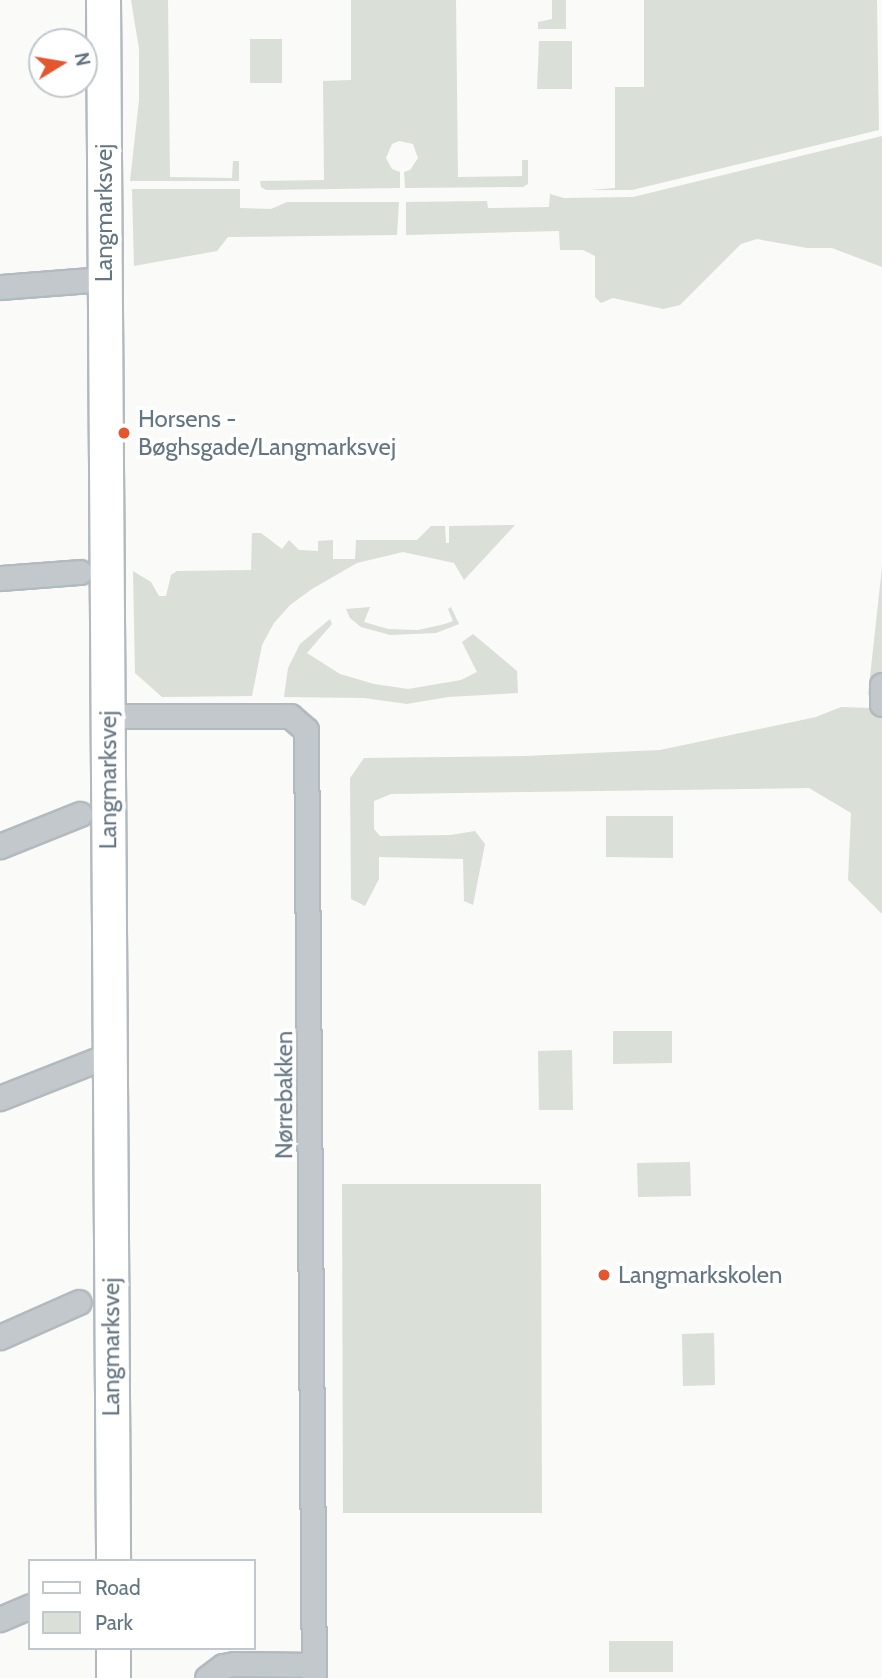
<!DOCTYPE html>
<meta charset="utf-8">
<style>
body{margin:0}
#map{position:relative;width:882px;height:1678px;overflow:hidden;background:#fafaf8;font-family:Cabin,sans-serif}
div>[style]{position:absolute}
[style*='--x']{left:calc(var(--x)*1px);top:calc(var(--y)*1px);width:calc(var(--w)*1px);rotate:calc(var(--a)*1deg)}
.green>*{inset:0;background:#dadfd7}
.roads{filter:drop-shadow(2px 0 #b3babf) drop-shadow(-2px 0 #b3babf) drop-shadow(0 2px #b3babf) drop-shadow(0 -2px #b3babf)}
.street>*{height:23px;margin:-11.5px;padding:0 11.5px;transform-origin:11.5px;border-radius:11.5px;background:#c3c8cc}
.secondary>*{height:33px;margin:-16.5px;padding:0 16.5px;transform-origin:16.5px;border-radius:16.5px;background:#fff}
.dots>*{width:19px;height:19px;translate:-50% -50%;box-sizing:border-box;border:4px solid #fff;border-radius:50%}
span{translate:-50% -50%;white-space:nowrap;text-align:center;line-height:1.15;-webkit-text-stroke:7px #fff;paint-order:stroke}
.street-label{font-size:24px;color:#657683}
.poi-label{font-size:24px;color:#657683}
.left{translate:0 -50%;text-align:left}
.legend{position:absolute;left:28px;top:1559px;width:228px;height:91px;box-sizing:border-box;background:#fff;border:2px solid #c1c8cd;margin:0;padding:9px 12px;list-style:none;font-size:21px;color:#657683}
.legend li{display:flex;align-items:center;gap:14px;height:35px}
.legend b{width:35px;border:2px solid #c1c8cd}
.north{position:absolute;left:28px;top:28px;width:70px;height:70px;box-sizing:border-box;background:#fff;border:2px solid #c1c8cd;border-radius:50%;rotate:79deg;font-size:19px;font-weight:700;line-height:28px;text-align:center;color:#657683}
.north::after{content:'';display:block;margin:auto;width:24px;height:32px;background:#e4572e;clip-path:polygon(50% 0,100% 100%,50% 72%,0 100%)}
</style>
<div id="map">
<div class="green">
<div style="clip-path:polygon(131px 0,168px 0,170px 177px,232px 178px,233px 161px,239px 161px,239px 181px,130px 181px,139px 100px,139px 49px)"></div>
<div style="clip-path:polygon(351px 0,456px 0,458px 177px,522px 176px,522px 160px,528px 160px,528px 184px,523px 187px,405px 188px,404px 172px,410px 170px,418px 158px,413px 144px,399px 141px,392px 144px,386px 158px,392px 169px,400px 172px,400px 188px,266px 190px,261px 187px,260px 181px,324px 180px,323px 81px,351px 80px)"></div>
<div style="clip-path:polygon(552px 0,566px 0,566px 29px,538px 29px,538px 22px,552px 19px)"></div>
<div style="clip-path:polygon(644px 0,877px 0,879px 130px,632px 190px,590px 190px,615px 188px,615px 87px,644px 87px)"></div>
<div style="clip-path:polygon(250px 39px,282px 39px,282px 83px,250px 83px)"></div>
<div style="clip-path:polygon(539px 41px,572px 41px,572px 89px,537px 89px)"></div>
<div style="clip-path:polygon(882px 136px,882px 267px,832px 248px,807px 248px,757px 239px,741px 244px,680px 305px,663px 309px,613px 298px,601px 303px,595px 297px,595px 256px,583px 250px,560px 250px,559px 231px,406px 235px,406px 202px,487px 201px,488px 208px,549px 207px,550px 194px,564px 198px,633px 197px)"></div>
<div style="clip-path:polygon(132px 189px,240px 189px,240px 208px,271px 209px,287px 202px,399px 202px,397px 235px,228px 237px,217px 251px,134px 266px)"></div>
<div style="clip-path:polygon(515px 525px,464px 580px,454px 563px,403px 552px,357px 563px,312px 589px,290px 605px,274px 623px,262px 645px,252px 696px,162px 697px,135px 673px,133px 571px,151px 582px,159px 596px,166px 596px,171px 575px,177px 571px,251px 570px,252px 533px,261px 533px,282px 549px,289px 540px,299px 550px,318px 551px,318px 541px,333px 540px,333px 559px,355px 559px,356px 540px,417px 540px,431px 526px,445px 526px,446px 543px,449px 543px,449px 526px)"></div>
<div style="clip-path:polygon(882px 567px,882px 699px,868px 695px)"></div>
<div style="clip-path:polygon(370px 607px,364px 622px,388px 629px,418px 630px,445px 624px,453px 621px,448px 609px,451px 607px,459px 624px,436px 633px,390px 635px,361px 627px,350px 618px,346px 609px)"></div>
<div style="clip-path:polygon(330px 619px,332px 624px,307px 653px,340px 674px,374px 684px,408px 689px,461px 680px,477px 672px,462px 642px,473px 634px,517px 671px,518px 693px,448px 697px,407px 704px,364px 698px,284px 697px,288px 668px,300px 644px)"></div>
<div style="clip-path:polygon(841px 707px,872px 708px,882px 715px,882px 914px,848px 880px,851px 813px,809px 788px,391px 794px,374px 801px,374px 829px,380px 836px,450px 835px,475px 831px,485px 844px,473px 905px,464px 901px,463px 859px,379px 857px,379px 879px,365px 906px,351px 899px,350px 778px,364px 758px,525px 756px,660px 750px,816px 717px)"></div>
<div style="clip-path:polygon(606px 816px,673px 816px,673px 858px,606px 857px)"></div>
<div style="clip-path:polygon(613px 1031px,672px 1031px,672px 1063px,613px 1064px)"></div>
<div style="clip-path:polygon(572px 1050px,573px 1110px,539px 1110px,538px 1051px)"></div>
<div style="clip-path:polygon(690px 1162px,691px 1196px,638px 1197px,637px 1163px)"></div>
<div style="clip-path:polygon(342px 1184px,541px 1184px,542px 1513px,343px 1513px)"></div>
<div style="clip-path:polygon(714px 1333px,715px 1385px,683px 1386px,682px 1334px)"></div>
<div style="clip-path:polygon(609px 1641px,673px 1641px,673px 1672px,609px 1672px)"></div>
</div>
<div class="roads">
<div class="street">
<div style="--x:0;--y:287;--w:105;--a:-4.4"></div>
<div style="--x:0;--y:578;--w:80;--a:-4.3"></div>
<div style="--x:882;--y:685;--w:19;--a:90"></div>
<div style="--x:107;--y:716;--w:183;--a:0"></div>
<div style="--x:290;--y:716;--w:21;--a:41"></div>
<div style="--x:306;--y:730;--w:948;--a:89.52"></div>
<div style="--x:0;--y:846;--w:86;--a:-21.8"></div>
<div style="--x:0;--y:1098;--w:117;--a:-21.5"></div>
<div style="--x:0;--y:1337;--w:86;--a:-23.9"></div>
<div style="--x:0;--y:1619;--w:33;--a:-23"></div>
<div style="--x:207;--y:1678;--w:20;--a:-37"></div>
<div style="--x:223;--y:1666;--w:11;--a:-10"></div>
<div style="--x:234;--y:1664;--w:80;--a:0.7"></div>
</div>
<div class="secondary">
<div style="--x:103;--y:0;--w:1561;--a:89.63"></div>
<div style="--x:113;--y:1648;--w:30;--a:90"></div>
</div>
</div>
<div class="dots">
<div style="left:124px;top:433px;background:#e4572e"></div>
<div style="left:604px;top:1275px;background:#e4572e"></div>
</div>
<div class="street-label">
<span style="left:104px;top:213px;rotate:-90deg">Langmarksvej</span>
<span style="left:108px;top:780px;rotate:-90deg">Langmarksvej</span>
<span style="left:284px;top:1095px;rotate:-90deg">Nørrebakken</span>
<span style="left:111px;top:1347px;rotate:-90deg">Langmarksvej</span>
</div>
<div class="poi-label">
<span class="left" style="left:138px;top:433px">Horsens -<br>Bøghsgade/Langmarksvej</span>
<span class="left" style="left:618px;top:1275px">Langmarkskolen</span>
</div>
<ul class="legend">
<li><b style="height:9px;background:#fff"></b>Road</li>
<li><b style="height:19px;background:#dadfd7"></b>Park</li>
</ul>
<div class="north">N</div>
</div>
